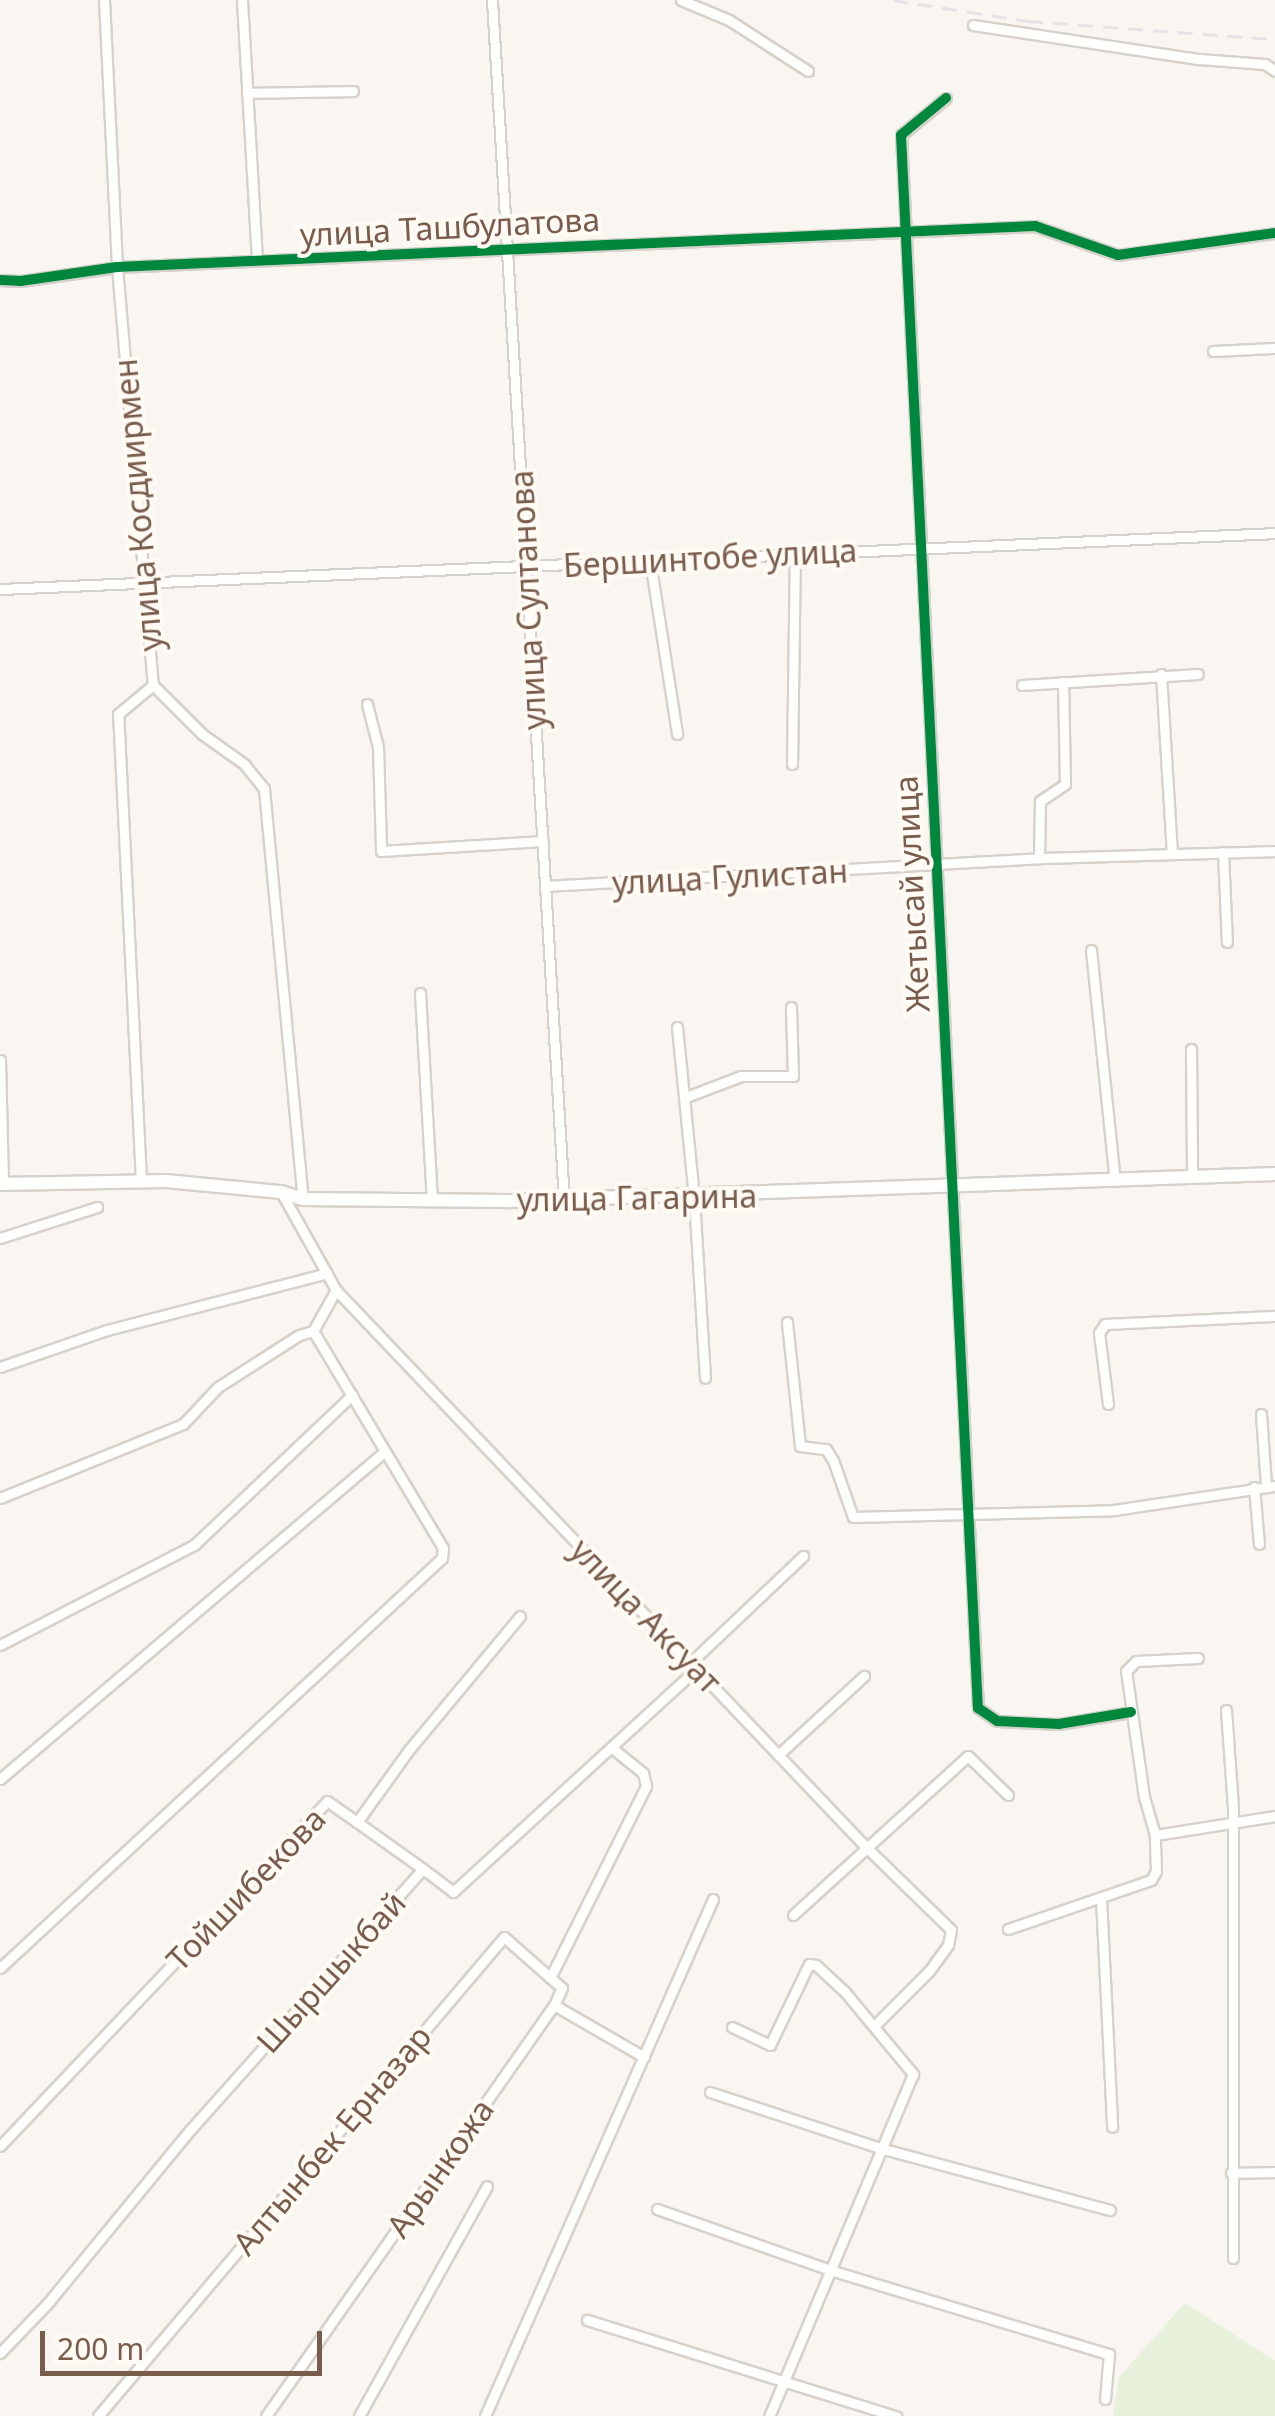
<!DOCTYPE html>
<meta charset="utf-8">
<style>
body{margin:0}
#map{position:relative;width:1275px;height:2416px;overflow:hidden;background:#f9f5f0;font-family:"Noto Sans",sans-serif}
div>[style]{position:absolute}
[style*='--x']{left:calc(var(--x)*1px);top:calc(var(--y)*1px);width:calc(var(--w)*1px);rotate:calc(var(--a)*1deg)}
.green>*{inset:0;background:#e7f0db}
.roads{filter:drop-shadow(2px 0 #d7d1cb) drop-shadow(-2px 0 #d7d1cb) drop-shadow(0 2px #d7d1cb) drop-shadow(0 -2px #d7d1cb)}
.street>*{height:9px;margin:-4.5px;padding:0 4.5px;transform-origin:4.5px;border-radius:4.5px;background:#fefefd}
.secondary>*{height:12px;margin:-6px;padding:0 6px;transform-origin:6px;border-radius:6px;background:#fefefd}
.rail>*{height:2.5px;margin-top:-1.25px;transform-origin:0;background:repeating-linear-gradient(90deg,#e6e3e7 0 15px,transparent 0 25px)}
.cycleway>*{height:10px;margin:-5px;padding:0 5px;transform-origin:5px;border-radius:5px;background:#00873e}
span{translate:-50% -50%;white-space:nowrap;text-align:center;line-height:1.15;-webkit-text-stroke:8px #fffaf3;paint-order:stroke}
.street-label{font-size:32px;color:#7a5c4d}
.scale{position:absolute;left:40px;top:2331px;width:282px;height:45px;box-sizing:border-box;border:5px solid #7a5c4d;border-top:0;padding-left:12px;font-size:30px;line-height:35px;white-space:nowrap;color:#7a5c4d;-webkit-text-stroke:8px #fffaf3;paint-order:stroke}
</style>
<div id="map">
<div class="green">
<div style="clip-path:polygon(1185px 2303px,1275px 2361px,1275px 2416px,1113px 2416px,1119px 2377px)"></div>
</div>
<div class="roads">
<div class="street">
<div style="--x:104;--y:0;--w:267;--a:87.2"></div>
<div style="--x:117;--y:267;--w:420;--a:85.1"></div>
<div style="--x:153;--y:685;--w:69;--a:45"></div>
<div style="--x:202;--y:734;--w:52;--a:35.5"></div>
<div style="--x:244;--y:764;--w:32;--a:51"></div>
<div style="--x:264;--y:789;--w:412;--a:84.6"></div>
<div style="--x:242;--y:0;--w:260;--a:86.7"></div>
<div style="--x:492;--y:0;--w:1202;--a:86.57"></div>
<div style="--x:681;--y:0;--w:52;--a:22.6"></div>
<div style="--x:729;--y:20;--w:94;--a:32.8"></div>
<div style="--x:973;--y:25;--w:229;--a:8.6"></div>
<div style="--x:1199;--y:59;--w:66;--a:4.3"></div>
<div style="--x:1265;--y:64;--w:12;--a:35"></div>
<div style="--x:247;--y:93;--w:106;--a:-1.1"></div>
<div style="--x:946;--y:98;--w:58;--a:140.6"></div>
<div style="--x:901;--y:135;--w:1575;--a:87.2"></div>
<div style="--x:978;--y:1708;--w:23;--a:34"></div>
<div style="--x:997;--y:1721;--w:62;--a:2.8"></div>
<div style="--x:1059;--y:1724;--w:73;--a:-9.5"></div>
<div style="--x:0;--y:280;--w:21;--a:3"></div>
<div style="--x:21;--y:281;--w:97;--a:-8.3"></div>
<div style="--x:117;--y:267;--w:919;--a:-2.56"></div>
<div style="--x:1035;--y:226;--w:88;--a:19.3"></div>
<div style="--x:1118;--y:255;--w:159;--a:-8"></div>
<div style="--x:1213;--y:351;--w:62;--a:-2.8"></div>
<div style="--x:650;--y:561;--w:175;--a:81.1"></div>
<div style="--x:0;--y:589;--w:1276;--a:-2.51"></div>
<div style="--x:1161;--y:674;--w:179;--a:86.5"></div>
<div style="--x:1022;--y:685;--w:176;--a:-3.6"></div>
<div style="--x:367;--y:704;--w:44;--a:75.7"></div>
<div style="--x:378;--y:747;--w:104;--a:88.3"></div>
<div style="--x:381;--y:851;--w:162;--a:-3.5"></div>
<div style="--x:792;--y:764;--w:211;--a:-89.2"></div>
<div style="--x:1223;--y:852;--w:90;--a:87.5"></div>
<div style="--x:1039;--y:858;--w:57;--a:-89"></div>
<div style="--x:1040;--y:801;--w:30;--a:-34"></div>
<div style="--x:1065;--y:784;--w:102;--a:-91.1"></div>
<div style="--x:545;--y:886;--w:495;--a:-3.2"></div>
<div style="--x:1039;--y:858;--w:236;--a:-1.7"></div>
<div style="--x:1091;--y:950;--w:232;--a:84.1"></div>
<div style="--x:420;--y:993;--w:206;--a:86.7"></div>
<div style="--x:677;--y:1027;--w:172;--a:84.3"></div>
<div style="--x:694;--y:1198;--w:180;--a:86.5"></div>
<div style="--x:1191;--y:1049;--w:127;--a:89.5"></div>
<div style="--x:0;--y:1060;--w:124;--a:88.6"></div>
<div style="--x:686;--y:1097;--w:59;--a:-20.9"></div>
<div style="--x:741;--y:1076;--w:52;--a:0"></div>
<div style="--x:793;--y:1076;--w:69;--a:-91.7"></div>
<div style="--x:141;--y:1181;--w:468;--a:-92.8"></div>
<div style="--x:118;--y:714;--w:45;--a:-39.6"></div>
<div style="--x:281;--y:1192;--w:112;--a:60.7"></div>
<div style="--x:336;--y:1290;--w:767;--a:46.43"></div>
<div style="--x:865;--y:1846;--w:120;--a:44.3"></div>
<div style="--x:951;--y:1930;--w:15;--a:101"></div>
<div style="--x:948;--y:1945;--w:32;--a:126"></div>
<div style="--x:929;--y:1971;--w:76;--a:135"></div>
<div style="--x:0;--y:1238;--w:102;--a:-17.7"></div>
<div style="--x:787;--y:1322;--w:125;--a:84"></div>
<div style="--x:800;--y:1446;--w:26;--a:7"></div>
<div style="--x:826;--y:1449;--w:13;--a:58"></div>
<div style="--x:833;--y:1460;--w:60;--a:70.7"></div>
<div style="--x:853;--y:1517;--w:261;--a:-1.5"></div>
<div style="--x:1114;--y:1510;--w:163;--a:-8.5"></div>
<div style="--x:0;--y:1367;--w:113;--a:-19.1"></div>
<div style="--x:107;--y:1330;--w:227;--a:-14.5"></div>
<div style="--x:1108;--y:1404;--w:72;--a:-97.2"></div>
<div style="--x:1099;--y:1333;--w:11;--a:-56"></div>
<div style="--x:1105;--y:1324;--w:170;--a:-2.7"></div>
<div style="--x:1261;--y:1414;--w:72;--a:86"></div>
<div style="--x:1254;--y:1487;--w:57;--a:85"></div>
<div style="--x:0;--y:1498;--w:197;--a:-22"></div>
<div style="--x:183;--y:1424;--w:51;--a:-46.6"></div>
<div style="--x:218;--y:1387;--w:96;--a:-32.7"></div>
<div style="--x:299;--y:1335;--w:15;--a:-16"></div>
<div style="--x:313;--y:1331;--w:47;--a:-60.7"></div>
<div style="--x:0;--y:1645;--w:218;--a:-27.3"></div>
<div style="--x:194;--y:1545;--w:218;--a:-43.5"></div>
<div style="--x:690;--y:1663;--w:156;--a:-43.4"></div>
<div style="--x:1226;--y:1710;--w:98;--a:85.9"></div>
<div style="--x:1233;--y:1808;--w:450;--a:90"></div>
<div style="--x:778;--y:1755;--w:117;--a:-42.6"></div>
<div style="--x:0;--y:1779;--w:504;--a:-40.42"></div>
<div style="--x:357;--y:1822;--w:81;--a:35.5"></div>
<div style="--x:1155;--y:1835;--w:121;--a:-9"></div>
<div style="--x:1101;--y:1898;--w:229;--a:87.2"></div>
<div style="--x:793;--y:1915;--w:236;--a:-42.3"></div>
<div style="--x:968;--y:1756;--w:56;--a:44.3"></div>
<div style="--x:1008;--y:1929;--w:151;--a:-18.9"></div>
<div style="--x:1151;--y:1880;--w:10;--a:-61"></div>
<div style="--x:1156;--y:1871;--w:36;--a:-92"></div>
<div style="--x:1155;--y:1835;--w:40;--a:-106"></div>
<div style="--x:1144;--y:1797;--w:127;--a:-98.1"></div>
<div style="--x:1126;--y:1671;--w:14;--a:-45"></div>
<div style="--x:1136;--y:1661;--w:62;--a:-2.8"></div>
<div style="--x:0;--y:1968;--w:603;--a:-42.85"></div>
<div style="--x:442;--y:1558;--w:10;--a:-84"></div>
<div style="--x:443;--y:1548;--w:253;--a:-120.9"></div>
<div style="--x:550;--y:1978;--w:215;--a:-63.4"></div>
<div style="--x:646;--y:1786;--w:13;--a:-103"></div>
<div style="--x:643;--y:1773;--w:41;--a:-140.9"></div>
<div style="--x:732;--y:2027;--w:42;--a:25.3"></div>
<div style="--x:770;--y:2045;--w:90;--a:-64.3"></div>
<div style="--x:809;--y:1964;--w:7;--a:8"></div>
<div style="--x:816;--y:1965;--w:40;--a:43"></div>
<div style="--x:845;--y:1992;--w:107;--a:50.3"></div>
<div style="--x:913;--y:2074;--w:371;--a:112.8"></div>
<div style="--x:710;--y:2092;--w:179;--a:18.2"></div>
<div style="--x:880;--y:2148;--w:238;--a:15.1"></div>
<div style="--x:0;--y:2146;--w:475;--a:-46.5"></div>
<div style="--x:327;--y:1801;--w:37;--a:35"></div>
<div style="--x:357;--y:1822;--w:87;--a:-54.3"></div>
<div style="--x:408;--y:1751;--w:175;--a:-50.3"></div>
<div style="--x:1231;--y:2173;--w:44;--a:-1.3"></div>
<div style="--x:657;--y:2209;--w:183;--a:19.4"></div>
<div style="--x:830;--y:2270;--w:291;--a:16.8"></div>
<div style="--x:1109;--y:2354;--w:45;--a:95.1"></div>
<div style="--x:587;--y:2320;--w:324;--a:17.3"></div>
<div style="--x:0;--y:2353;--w:68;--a:-46.2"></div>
<div style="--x:47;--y:2304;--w:227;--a:-50.6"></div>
<div style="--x:191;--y:2129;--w:348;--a:-48.3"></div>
<div style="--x:423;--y:1869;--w:38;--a:37"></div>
<div style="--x:453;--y:1892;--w:330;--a:-42.5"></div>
<div style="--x:98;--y:2416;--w:628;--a:-49.72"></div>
<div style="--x:504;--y:1937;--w:77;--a:41.3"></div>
<div style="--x:562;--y:1988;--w:19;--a:115"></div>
<div style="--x:266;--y:2416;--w:502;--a:-54.98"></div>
<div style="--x:554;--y:2005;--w:104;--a:30"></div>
<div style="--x:359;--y:2416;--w:263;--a:-60.9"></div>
<div style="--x:485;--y:2416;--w:565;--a:-66.2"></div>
</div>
<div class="secondary">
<div style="--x:0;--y:1184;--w:166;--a:-1"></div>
<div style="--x:166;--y:1181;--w:116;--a:5.5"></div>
<div style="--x:281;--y:1192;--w:23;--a:18"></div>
<div style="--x:303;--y:1199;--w:206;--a:0.6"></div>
<div style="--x:509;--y:1201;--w:766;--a:-2.02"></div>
</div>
</div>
<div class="rail">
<div style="--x:893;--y:0;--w:137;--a:8.8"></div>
<div style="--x:1028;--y:21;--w:248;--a:4.2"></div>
</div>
<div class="cycleway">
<div style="--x:946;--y:98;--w:58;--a:140.6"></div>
<div style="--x:901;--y:135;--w:1575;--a:87.2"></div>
<div style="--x:978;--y:1708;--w:23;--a:34"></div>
<div style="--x:997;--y:1721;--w:62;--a:2.8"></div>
<div style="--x:1059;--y:1724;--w:73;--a:-9.5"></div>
<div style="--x:0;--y:280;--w:21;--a:3"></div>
<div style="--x:21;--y:281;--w:97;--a:-8.3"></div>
<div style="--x:117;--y:267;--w:919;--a:-2.56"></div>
<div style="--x:1035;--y:226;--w:88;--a:19.3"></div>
<div style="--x:1118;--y:255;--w:159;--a:-8"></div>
</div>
<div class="street-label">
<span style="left:450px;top:227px;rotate:-3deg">улица Ташбулатова</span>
<span style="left:138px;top:505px;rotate:-95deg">улица Косдиирмен</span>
<span style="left:710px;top:558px;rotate:-3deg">Бершинтобе улица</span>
<span style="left:528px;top:600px;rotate:-93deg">улица Султанова</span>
<span style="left:730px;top:877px;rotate:-3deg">улица Гулистан</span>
<span style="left:912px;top:894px;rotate:-93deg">Жетысай улица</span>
<span style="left:637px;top:1198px;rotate:-1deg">улица Гагарина</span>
<span style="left:646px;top:1616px;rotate:46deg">улица Аксуат</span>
<span style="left:246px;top:1889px;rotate:-46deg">Тойшибекова</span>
<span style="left:331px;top:1972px;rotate:-48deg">Шыршыкбай</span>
<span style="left:332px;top:2140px;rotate:-50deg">Алтынбек Ерназар</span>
<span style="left:440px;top:2168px;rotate:-55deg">Арынкожа</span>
</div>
<div class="scale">200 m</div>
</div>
